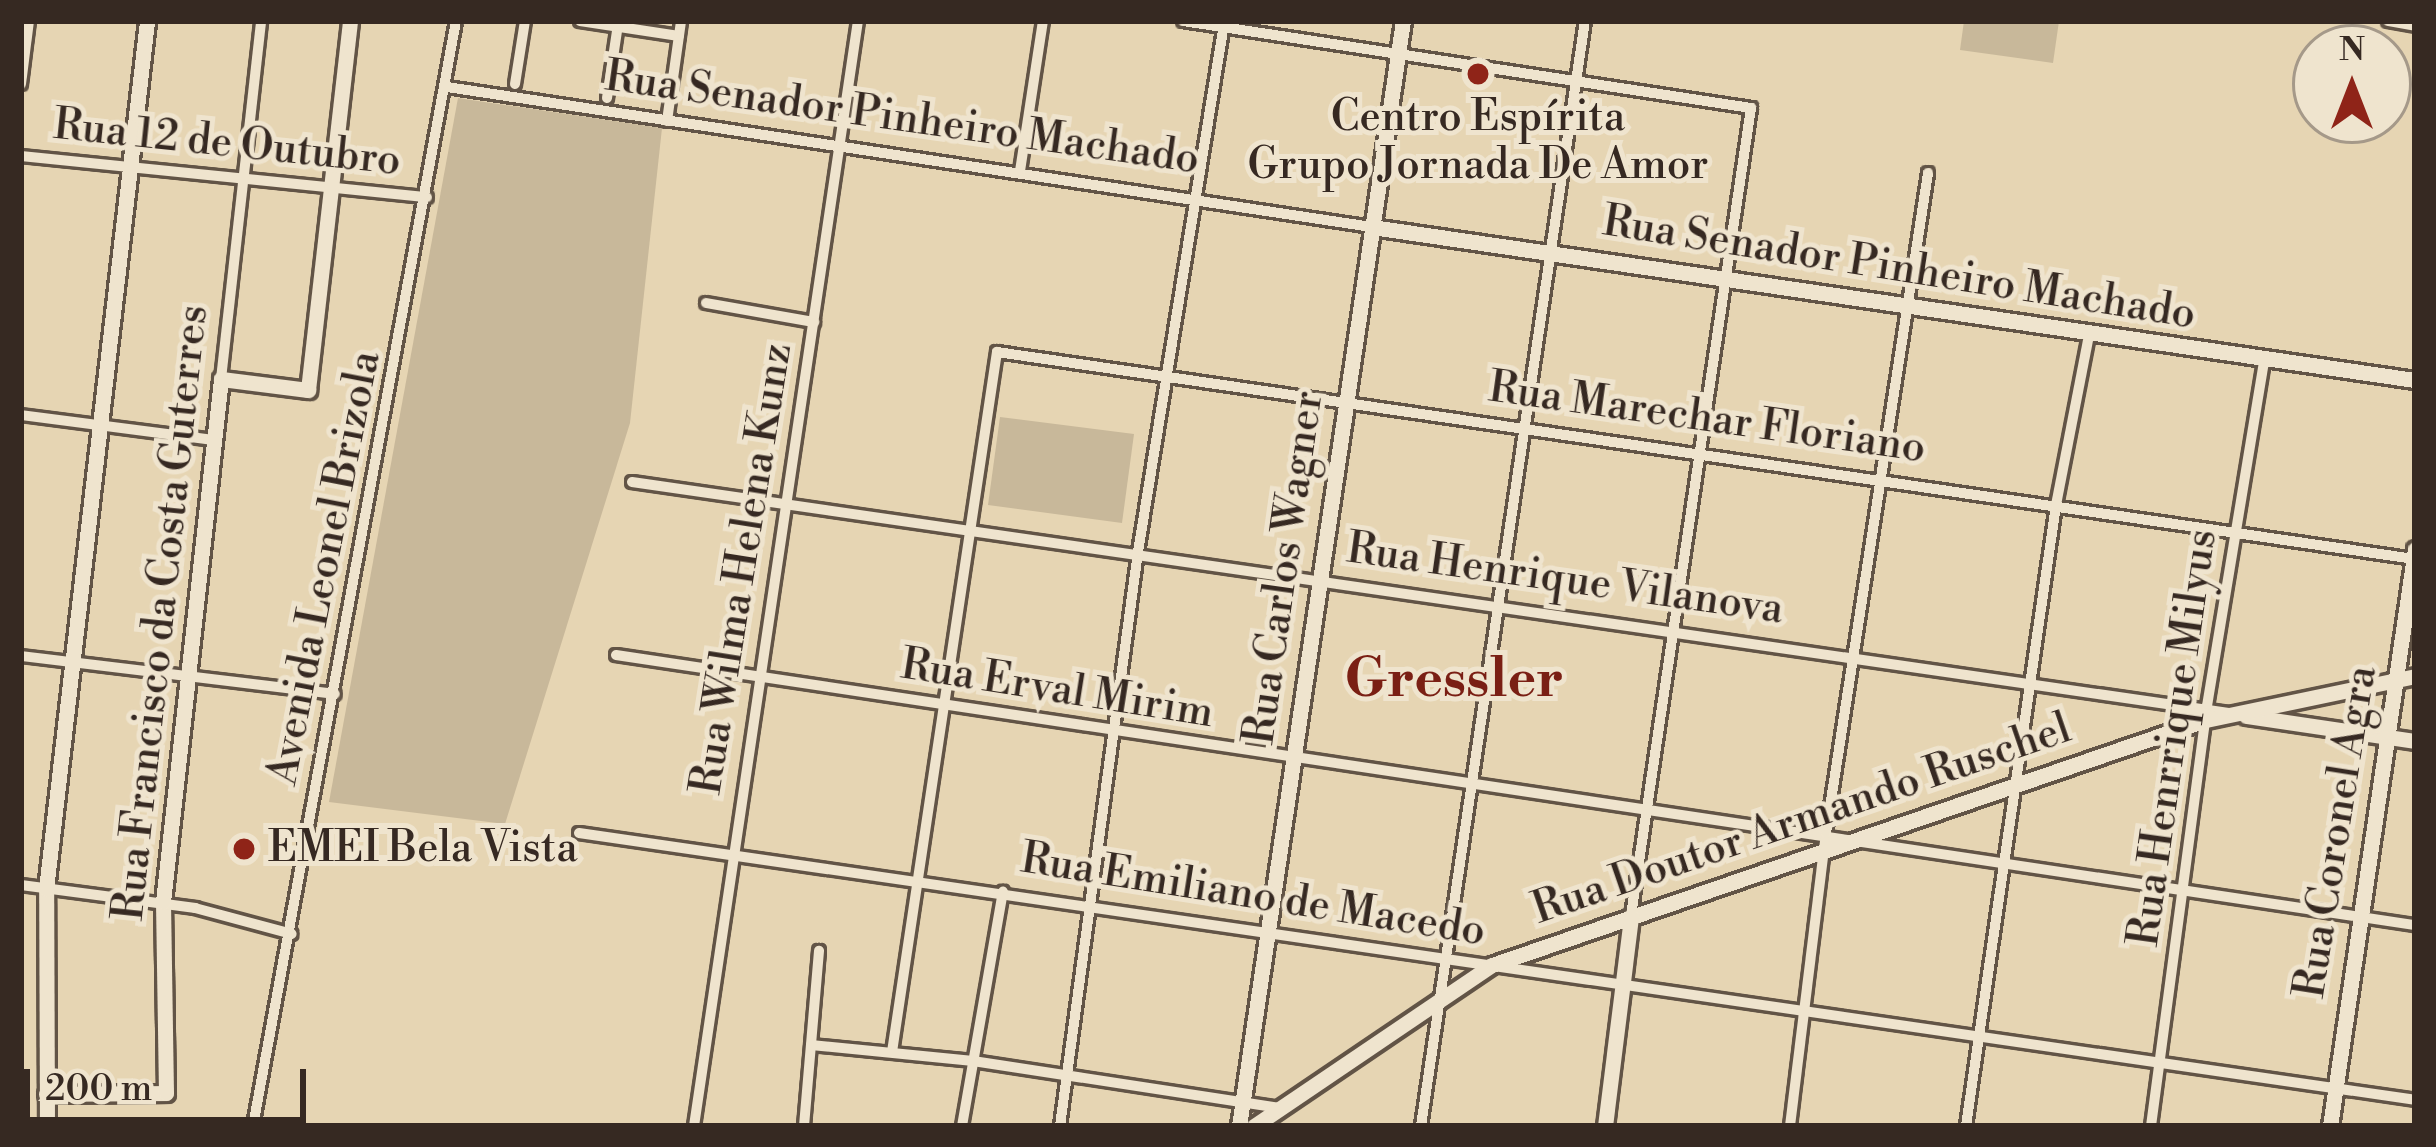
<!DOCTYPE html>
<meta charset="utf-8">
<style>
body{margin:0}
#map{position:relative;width:2436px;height:1147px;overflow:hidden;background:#e6d5b3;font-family:"Libre Bodoni",serif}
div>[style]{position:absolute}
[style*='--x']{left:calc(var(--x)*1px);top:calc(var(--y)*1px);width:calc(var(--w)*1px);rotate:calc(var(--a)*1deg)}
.green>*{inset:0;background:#c8b89a}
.roads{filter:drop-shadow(3px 0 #625446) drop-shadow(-3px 0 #625446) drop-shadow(0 3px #625446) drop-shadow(0 -3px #625446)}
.street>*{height:10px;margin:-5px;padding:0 5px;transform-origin:5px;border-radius:5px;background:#efe4ce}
.secondary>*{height:15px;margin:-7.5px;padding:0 7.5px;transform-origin:7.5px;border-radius:7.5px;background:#efe4ce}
.dots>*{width:33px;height:33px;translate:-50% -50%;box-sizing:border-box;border:6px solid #efe4ce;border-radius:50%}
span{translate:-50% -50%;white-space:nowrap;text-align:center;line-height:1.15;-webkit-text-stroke:10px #efe4ce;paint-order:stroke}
.poi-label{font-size:42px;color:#362922}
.left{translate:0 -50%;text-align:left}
.street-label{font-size:42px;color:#362922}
.district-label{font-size:54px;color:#7a1f14;font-weight:700}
.frame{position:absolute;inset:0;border:24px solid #362922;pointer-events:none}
.north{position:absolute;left:2292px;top:24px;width:120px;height:120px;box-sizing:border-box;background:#efe4ce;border:3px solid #a59989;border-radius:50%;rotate:0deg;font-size:33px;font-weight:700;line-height:48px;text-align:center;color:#362922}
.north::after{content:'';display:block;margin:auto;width:42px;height:54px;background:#8f2418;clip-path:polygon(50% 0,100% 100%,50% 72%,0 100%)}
.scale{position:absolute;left:24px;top:1069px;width:282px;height:54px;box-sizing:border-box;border:6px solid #362922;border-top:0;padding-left:15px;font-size:36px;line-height:42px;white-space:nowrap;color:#362922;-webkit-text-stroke:9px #efe4ce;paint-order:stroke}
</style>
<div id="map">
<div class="green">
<div style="clip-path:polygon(1964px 21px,2059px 21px,2053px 63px,1960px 50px)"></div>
<div style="clip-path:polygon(458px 98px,662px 128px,630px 423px,505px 824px,329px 802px)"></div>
<div style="clip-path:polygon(1000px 417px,1134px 434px,1122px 523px,988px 505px)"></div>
</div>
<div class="roads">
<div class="street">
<div style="--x:580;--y:21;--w:100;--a:8.6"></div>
<div style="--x:1183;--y:21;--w:575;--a:8.71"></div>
<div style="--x:1751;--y:108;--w:817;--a:98.45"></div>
<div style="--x:2388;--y:21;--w:27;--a:10"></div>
<div style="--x:21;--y:84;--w:64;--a:-82.8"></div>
<div style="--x:515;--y:84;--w:64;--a:-81"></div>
<div style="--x:447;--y:87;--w:936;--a:8.61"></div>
<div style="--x:607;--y:98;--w:75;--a:-81.5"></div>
<div style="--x:667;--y:121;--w:101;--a:-82"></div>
<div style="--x:21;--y:156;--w:408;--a:5.8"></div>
<div style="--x:1020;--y:171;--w:152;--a:-81.3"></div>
<div style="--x:706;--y:303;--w:110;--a:10"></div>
<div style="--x:221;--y:379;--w:360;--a:-83.6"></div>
<div style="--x:21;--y:415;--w:195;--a:7.4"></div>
<div style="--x:632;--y:482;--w:1615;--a:8.23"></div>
<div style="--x:616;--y:655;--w:1819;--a:8.54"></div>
<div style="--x:21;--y:656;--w:316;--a:6.9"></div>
<div style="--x:579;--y:833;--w:1855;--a:8.27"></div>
<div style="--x:21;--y:885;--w:176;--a:7.5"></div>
<div style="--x:195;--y:908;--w:100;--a:15"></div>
<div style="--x:811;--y:1045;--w:163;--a:5.6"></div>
<div style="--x:973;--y:1061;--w:312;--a:8.7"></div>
<div style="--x:892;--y:1052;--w:708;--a:-81.47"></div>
<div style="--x:997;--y:352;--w:1433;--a:8.31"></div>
<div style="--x:253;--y:1126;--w:1123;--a:-79.59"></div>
<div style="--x:694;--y:1126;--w:1117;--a:-81.56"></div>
<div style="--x:804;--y:1126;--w:176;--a:-85.1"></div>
<div style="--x:962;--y:1126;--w:238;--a:-80.1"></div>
<div style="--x:1060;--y:1126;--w:579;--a:-82.26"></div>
<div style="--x:1138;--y:552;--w:535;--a:-80.75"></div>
<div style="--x:1421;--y:1126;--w:1117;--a:-81.56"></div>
<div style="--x:1790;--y:1126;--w:295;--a:-83"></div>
<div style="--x:1826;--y:833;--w:668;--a:-81.21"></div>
<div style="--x:1966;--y:1126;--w:627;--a:-81.75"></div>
<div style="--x:2056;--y:505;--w:173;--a:-79"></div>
<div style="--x:2151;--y:1126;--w:424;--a:-82.4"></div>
<div style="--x:2207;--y:706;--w:351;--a:-80.6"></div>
</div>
<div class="secondary">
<div style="--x:1372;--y:227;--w:1054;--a:8.35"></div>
<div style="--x:2246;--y:716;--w:171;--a:8.4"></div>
<div style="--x:46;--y:1094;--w:120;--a:-0.5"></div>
<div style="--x:166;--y:1093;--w:191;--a:-90.9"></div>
<div style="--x:163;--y:902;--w:526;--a:-83.67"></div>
<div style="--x:221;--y:379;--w:88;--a:7.2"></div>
<div style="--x:308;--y:390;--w:371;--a:-83.5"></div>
<div style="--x:47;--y:1126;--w:237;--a:-90.2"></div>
<div style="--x:46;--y:889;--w:874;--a:-83.36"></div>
<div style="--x:1239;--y:1126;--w:1117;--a:-81.56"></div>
<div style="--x:1254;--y:1126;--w:287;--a:-34.1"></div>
<div style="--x:1492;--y:965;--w:754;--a:-18.96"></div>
<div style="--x:2205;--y:720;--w:215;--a:-11.8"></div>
<div style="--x:1605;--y:1126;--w:212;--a:-82.9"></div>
<div style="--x:2330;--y:1126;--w:583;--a:-81.62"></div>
</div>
</div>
<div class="dots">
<div style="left:1478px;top:74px;background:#8f2418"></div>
<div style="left:244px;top:849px;background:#8f2418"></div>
</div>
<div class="poi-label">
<span style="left:1478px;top:142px">Centro Espírita<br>Grupo Jornada De Amor</span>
<span class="left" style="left:268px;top:849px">EMEI Bela Vista</span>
</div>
<div class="street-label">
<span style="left:902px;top:119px;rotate:8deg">Rua Senador Pinheiro Machado</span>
<span style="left:227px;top:144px;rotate:6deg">Rua 12 de Outubro</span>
<span style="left:1899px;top:269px;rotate:9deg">Rua Senador Pinheiro Machado</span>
<span style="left:1707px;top:419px;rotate:8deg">Rua Marechar Floriano</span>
<span style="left:325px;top:568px;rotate:-79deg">Avenida Leonel Brizola</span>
<span style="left:1285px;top:568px;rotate:-82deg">Rua Carlos Wagner</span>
<span style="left:743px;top:569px;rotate:-81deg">Rua Wilma Helena Kunz</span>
<span style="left:1565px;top:580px;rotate:8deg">Rua Henrique Vilanova</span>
<span style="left:162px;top:613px;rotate:-84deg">Rua Francisco da Costa Guterres</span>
<span style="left:1057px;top:690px;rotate:9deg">Rua Erval Mirim</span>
<span style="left:2174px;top:738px;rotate:-82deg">Rua Henrrique Milyus</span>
<span style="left:1802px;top:820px;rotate:-19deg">Rua Doutor Armando Ruschel</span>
<span style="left:2337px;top:832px;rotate:-81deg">Rua Coronel Agra</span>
<span style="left:1253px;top:896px;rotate:9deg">Rua Emiliano de Macedo</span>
</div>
<div class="district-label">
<span style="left:1454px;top:680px">Gressler</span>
</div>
<div class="frame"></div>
<div class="north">N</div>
<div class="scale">200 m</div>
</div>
